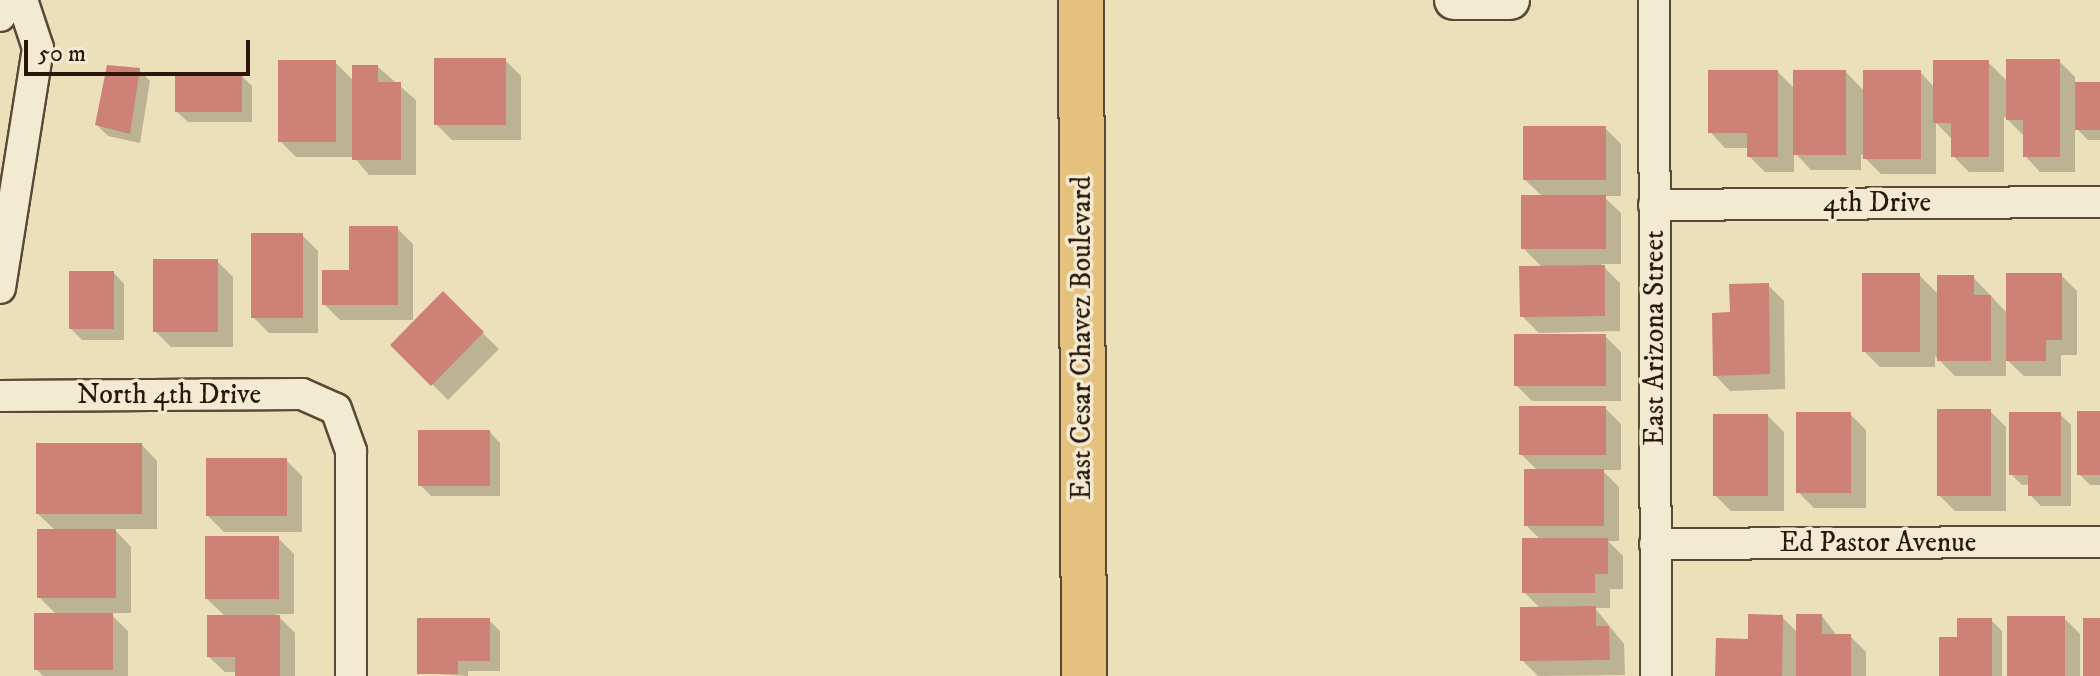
<!DOCTYPE html>
<style>
body{margin:0}
#map{position:relative;width:2100px;height:676px;overflow:hidden;background:#ebe0ba;font-family:"IM FELL DW Pica",serif}
div>[style]{position:absolute}
[style*='--x']{left:calc(var(--x)*1px);top:calc(var(--y)*1px);width:calc(var(--w)*1px);rotate:calc(var(--a)*1deg)}
.shadow>*{inset:0;background:#0003}
.building>*{inset:0;background:#ce8177}
.roads{filter:drop-shadow(2px 0 #5b4836) drop-shadow(-2px 0 #5b4836) drop-shadow(0 2px #5b4836) drop-shadow(0 -2px #5b4836)}
.minor>*{height:30px;margin:-15px;padding:0 15px;transform-origin:15px;border-radius:15px;background:#f2ebd2}
.tertiary>*{height:38px;margin:-19px;padding:0 19px;transform-origin:19px;border-radius:19px;background:#f2ebd2}
.trunk>*{height:44px;margin:-22px;padding:0 22px;transform-origin:22px;border-radius:22px;background:#e6c07d}
span{translate:-50% -50%;white-space:nowrap;text-align:center;line-height:1.15;-webkit-text-stroke:7px #f2ebd2;paint-order:stroke}
.street-label{font-size:28px;color:#2b160a}
.scale{position:absolute;left:24px;top:40px;width:226px;height:36px;box-sizing:border-box;border:4px solid #2b160a;border-top:0;padding-left:10px;font-size:24px;line-height:28px;white-space:nowrap;color:#2b160a;-webkit-text-stroke:6px #f2ebd2;paint-order:stroke}
</style>
<div id="map">
<div class="shadow">
<div style="clip-path:polygon(505px 60px,521px 76px,521px 140px,452px 140px,436px 124px)"></div>
<div style="clip-path:polygon(2059px 61px,2075px 77px,2075px 84px,2100px 84px,2100px 140px,2088px 140px,2075px 127px,2075px 172px,2040px 172px,2025px 156px,2025px 137px,2004px 116px,2004px 172px,1969px 172px,1953px 156px,1951px 138px,1936px 123px,1936px 174px,1881px 174px,1861px 154px,1861px 170px,1811px 170px,1794px 152px,1794px 172px,1765px 172px,1749px 156px,1749px 148px,1725px 148px,1710px 132px,1778px 72px,1795px 89px,1846px 72px,1865px 92px,1920px 72px,1935px 88px,1988px 62px,2008px 82px)"></div>
<div style="clip-path:polygon(335px 62px,354px 81px,378px 67px,416px 100px,416px 175px,369px 175px,354px 157px,296px 157px,280px 141px)"></div>
<div style="clip-path:polygon(139px 70px,150px 81px,140px 143px,108px 136px,97px 125px)"></div>
<div style="clip-path:polygon(241px 75px,252px 86px,252px 122px,188px 122px,177px 112px)"></div>
<div style="clip-path:polygon(1605px 128px,1621px 144px,1621px 196px,1603px 196px,1621px 213px,1621px 264px,1601px 264px,1620px 283px,1620px 331px,1539px 333px,1522px 316px,1542px 267px,1523px 248px,1543px 197px,1525px 180px)"></div>
<div style="clip-path:polygon(397px 228px,413px 244px,413px 320px,340px 320px,324px 304px,351px 272px)"></div>
<div style="clip-path:polygon(302px 235px,318px 251px,318px 333px,269px 333px,253px 317px)"></div>
<div style="clip-path:polygon(217px 261px,233px 277px,233px 347px,171px 347px,155px 331px)"></div>
<div style="clip-path:polygon(114px 273px,124px 284px,124px 340px,82px 340px,71px 329px)"></div>
<div style="clip-path:polygon(1919px 275px,1939px 295px,1973px 277px,2008px 314px,2061px 275px,2077px 291px,2077px 355px,2061px 355px,2061px 376px,2024px 376px,2006px 359px,2006px 376px,1955px 376px,1935px 356px,1935px 367px,1880px 367px,1864px 351px)"></div>
<div style="clip-path:polygon(1768px 285px,1784px 301px,1785px 389px,1730px 391px,1715px 375px,1732px 314px)"></div>
<div style="clip-path:polygon(443px 294px,499px 349px,448px 400px,393px 345px)"></div>
<div style="clip-path:polygon(1605px 336px,1621px 352px,1621px 401px,1532px 401px,1516px 385px)"></div>
<div style="clip-path:polygon(1605px 408px,1621px 424px,1621px 470px,1602px 470px,1619px 487px,1619px 541px,1608px 541px,1623px 556px,1623px 589px,1610px 589px,1610px 608px,1595px 608px,1624px 644px,1625px 675px,1538px 676px,1522px 660px,1541px 609px,1524px 592px,1541px 540px,1526px 525px,1538px 471px,1521px 454px)"></div>
<div style="clip-path:polygon(1990px 411px,2006px 427px,2006px 511px,1955px 511px,1939px 495px)"></div>
<div style="clip-path:polygon(2100px 413px,2100px 485px,2090px 485px,2079px 474px)"></div>
<div style="clip-path:polygon(1850px 414px,1866px 430px,1866px 508px,1814px 508px,1798px 492px)"></div>
<div style="clip-path:polygon(2060px 414px,2071px 425px,2071px 506px,2041px 506px,2030px 495px,2030px 485px,2022px 485px,2011px 474px)"></div>
<div style="clip-path:polygon(1768px 416px,1784px 432px,1784px 511px,1731px 511px,1715px 495px)"></div>
<div style="clip-path:polygon(490px 432px,500px 443px,500px 496px,431px 496px,420px 485px)"></div>
<div style="clip-path:polygon(142px 445px,157px 461px,157px 529px,114px 529px,131px 547px,131px 613px,110px 613px,128px 631px,128px 676px,43px 676px,36px 669px,57px 615px,39px 597px,56px 531px,38px 514px)"></div>
<div style="clip-path:polygon(286px 460px,302px 476px,302px 532px,224px 532px,208px 516px)"></div>
<div style="clip-path:polygon(278px 538px,294px 554px,294px 614px,276px 614px,295px 633px,295px 676px,237px 676px,237px 672px,225px 672px,209px 657px,226px 617px,207px 599px)"></div>
<div style="clip-path:polygon(1822px 616px,1837px 636px,1850px 636px,1866px 652px,1866px 676px,1717px 676px,1749px 641px,1782px 617px,1798px 633px)"></div>
<div style="clip-path:polygon(2064px 618px,2080px 634px,2080px 676px,2009px 676px)"></div>
<div style="clip-path:polygon(489px 620px,500px 631px,500px 671px,468px 671px,468px 676px,419px 673px)"></div>
<div style="clip-path:polygon(1991px 620px,2002px 631px,2002px 676px,1941px 676px,1959px 639px)"></div>
</div>
<div class="building">
<div style="clip-path:polygon(434px 58px,506px 58px,506px 125px,434px 125px)"></div>
<div style="clip-path:polygon(2006px 59px,2060px 59px,2060px 157px,2023px 157px,2023px 120px,2006px 120px)"></div>
<div style="clip-path:polygon(278px 60px,336px 60px,336px 142px,278px 142px)"></div>
<div style="clip-path:polygon(1933px 60px,1989px 60px,1989px 157px,1951px 157px,1951px 123px,1933px 123px)"></div>
<div style="clip-path:polygon(107px 65px,140px 68px,130px 134px,95px 125px)"></div>
<div style="clip-path:polygon(352px 65px,378px 65px,378px 82px,401px 82px,401px 160px,352px 160px)"></div>
<div style="clip-path:polygon(1708px 70px,1778px 70px,1778px 157px,1747px 157px,1747px 133px,1708px 133px)"></div>
<div style="clip-path:polygon(1793px 70px,1846px 70px,1846px 155px,1793px 155px)"></div>
<div style="clip-path:polygon(1863px 70px,1921px 70px,1921px 159px,1863px 159px)"></div>
<div style="clip-path:polygon(175px 73px,242px 73px,242px 112px,175px 112px)"></div>
<div style="clip-path:polygon(2075px 82px,2100px 82px,2100px 130px,2075px 130px)"></div>
<div style="clip-path:polygon(1523px 126px,1606px 126px,1606px 180px,1523px 180px)"></div>
<div style="clip-path:polygon(1521px 195px,1606px 195px,1606px 249px,1521px 249px)"></div>
<div style="clip-path:polygon(349px 226px,398px 226px,398px 305px,322px 305px,322px 270px,349px 270px)"></div>
<div style="clip-path:polygon(251px 233px,303px 233px,303px 318px,251px 318px)"></div>
<div style="clip-path:polygon(153px 259px,218px 259px,218px 332px,153px 332px)"></div>
<div style="clip-path:polygon(1605px 265px,1605px 316px,1520px 317px,1519px 266px)"></div>
<div style="clip-path:polygon(69px 271px,114px 271px,114px 329px,69px 329px)"></div>
<div style="clip-path:polygon(1862px 273px,1920px 273px,1920px 352px,1862px 352px)"></div>
<div style="clip-path:polygon(2006px 273px,2062px 273px,2062px 340px,2046px 340px,2046px 361px,2006px 361px)"></div>
<div style="clip-path:polygon(1937px 275px,1974px 275px,1974px 295px,1991px 295px,1991px 361px,1937px 361px)"></div>
<div style="clip-path:polygon(1769px 283px,1770px 374px,1713px 376px,1712px 313px,1730px 312px,1729px 284px)"></div>
<div style="clip-path:polygon(443px 291px,484px 332px,431px 386px,390px 345px)"></div>
<div style="clip-path:polygon(1514px 334px,1606px 334px,1606px 386px,1514px 386px)"></div>
<div style="clip-path:polygon(1519px 406px,1606px 406px,1606px 455px,1519px 455px)"></div>
<div style="clip-path:polygon(1937px 409px,1991px 409px,1991px 496px,1937px 496px)"></div>
<div style="clip-path:polygon(2077px 411px,2100px 411px,2100px 475px,2077px 475px)"></div>
<div style="clip-path:polygon(1796px 412px,1851px 412px,1851px 493px,1796px 493px)"></div>
<div style="clip-path:polygon(2009px 412px,2061px 412px,2061px 496px,2028px 496px,2028px 475px,2009px 475px)"></div>
<div style="clip-path:polygon(1713px 414px,1768px 414px,1768px 496px,1713px 496px)"></div>
<div style="clip-path:polygon(418px 430px,490px 430px,490px 486px,418px 486px)"></div>
<div style="clip-path:polygon(36px 443px,142px 443px,142px 514px,36px 514px)"></div>
<div style="clip-path:polygon(206px 458px,287px 458px,287px 516px,206px 516px)"></div>
<div style="clip-path:polygon(1524px 469px,1604px 469px,1604px 526px,1524px 526px)"></div>
<div style="clip-path:polygon(37px 529px,116px 529px,116px 598px,37px 598px)"></div>
<div style="clip-path:polygon(205px 536px,279px 536px,279px 599px,205px 599px)"></div>
<div style="clip-path:polygon(1522px 538px,1608px 538px,1608px 574px,1595px 574px,1595px 593px,1522px 593px)"></div>
<div style="clip-path:polygon(1596px 606px,1596px 626px,1609px 626px,1610px 660px,1520px 661px,1520px 607px)"></div>
<div style="clip-path:polygon(34px 613px,113px 613px,113px 670px,34px 670px)"></div>
<div style="clip-path:polygon(1748px 614px,1783px 615px,1782px 676px,1715px 676px,1716px 638px,1748px 639px)"></div>
<div style="clip-path:polygon(1796px 614px,1822px 614px,1822px 634px,1851px 634px,1851px 676px,1796px 676px)"></div>
<div style="clip-path:polygon(207px 615px,280px 615px,280px 676px,235px 676px,235px 657px,207px 657px)"></div>
<div style="clip-path:polygon(2007px 616px,2065px 616px,2065px 676px,2007px 676px)"></div>
<div style="clip-path:polygon(417px 618px,490px 618px,490px 661px,458px 661px,458px 674px,417px 674px)"></div>
<div style="clip-path:polygon(1957px 618px,1992px 618px,1992px 676px,1939px 676px,1939px 637px,1957px 637px)"></div>
<div style="clip-path:polygon(2083px 618px,2100px 618px,2100px 676px,2083px 676px)"></div>
</div>
<div class="roads">
<div class="minor">
<div style="--x:1654;--y:0;--w:676;--a:89.83"></div>
<div style="--x:0;--y:16;--w:19;--a:-58"></div>
<div style="--x:1654;--y:205;--w:446;--a:-0.4"></div>
<div style="--x:0;--y:288;--w:243;--a:-81"></div>
<div style="--x:38;--y:48;--w:51;--a:-108.4"></div>
<div style="--x:0;--y:396;--w:302;--a:-0.4"></div>
<div style="--x:302;--y:394;--w:37;--a:24"></div>
<div style="--x:336;--y:409;--w:45;--a:70.3"></div>
<div style="--x:351;--y:451;--w:225;--a:90"></div>
<div style="--x:1655;--y:544;--w:445;--a:-0.3"></div>
</div>
<div class="tertiary">
<div style="--x:1454;--y:0;--w:56;--a:0"></div>
</div>
<div class="trunk">
<div style="--x:1081;--y:0;--w:676;--a:89.75"></div>
</div>
</div>
<div class="street-label">
<span style="left:1877px;top:203px">4th Drive</span>
<span style="left:1082px;top:338px;rotate:-90deg">East Cesar Chavez Boulevard</span>
<span style="left:1655px;top:338px;rotate:-90deg">East Arizona Street</span>
<span style="left:169px;top:395px">North 4th Drive</span>
<span style="left:1878px;top:543px">Ed Pastor Avenue</span>
</div>
<div class="scale">50 m</div>
</div>
